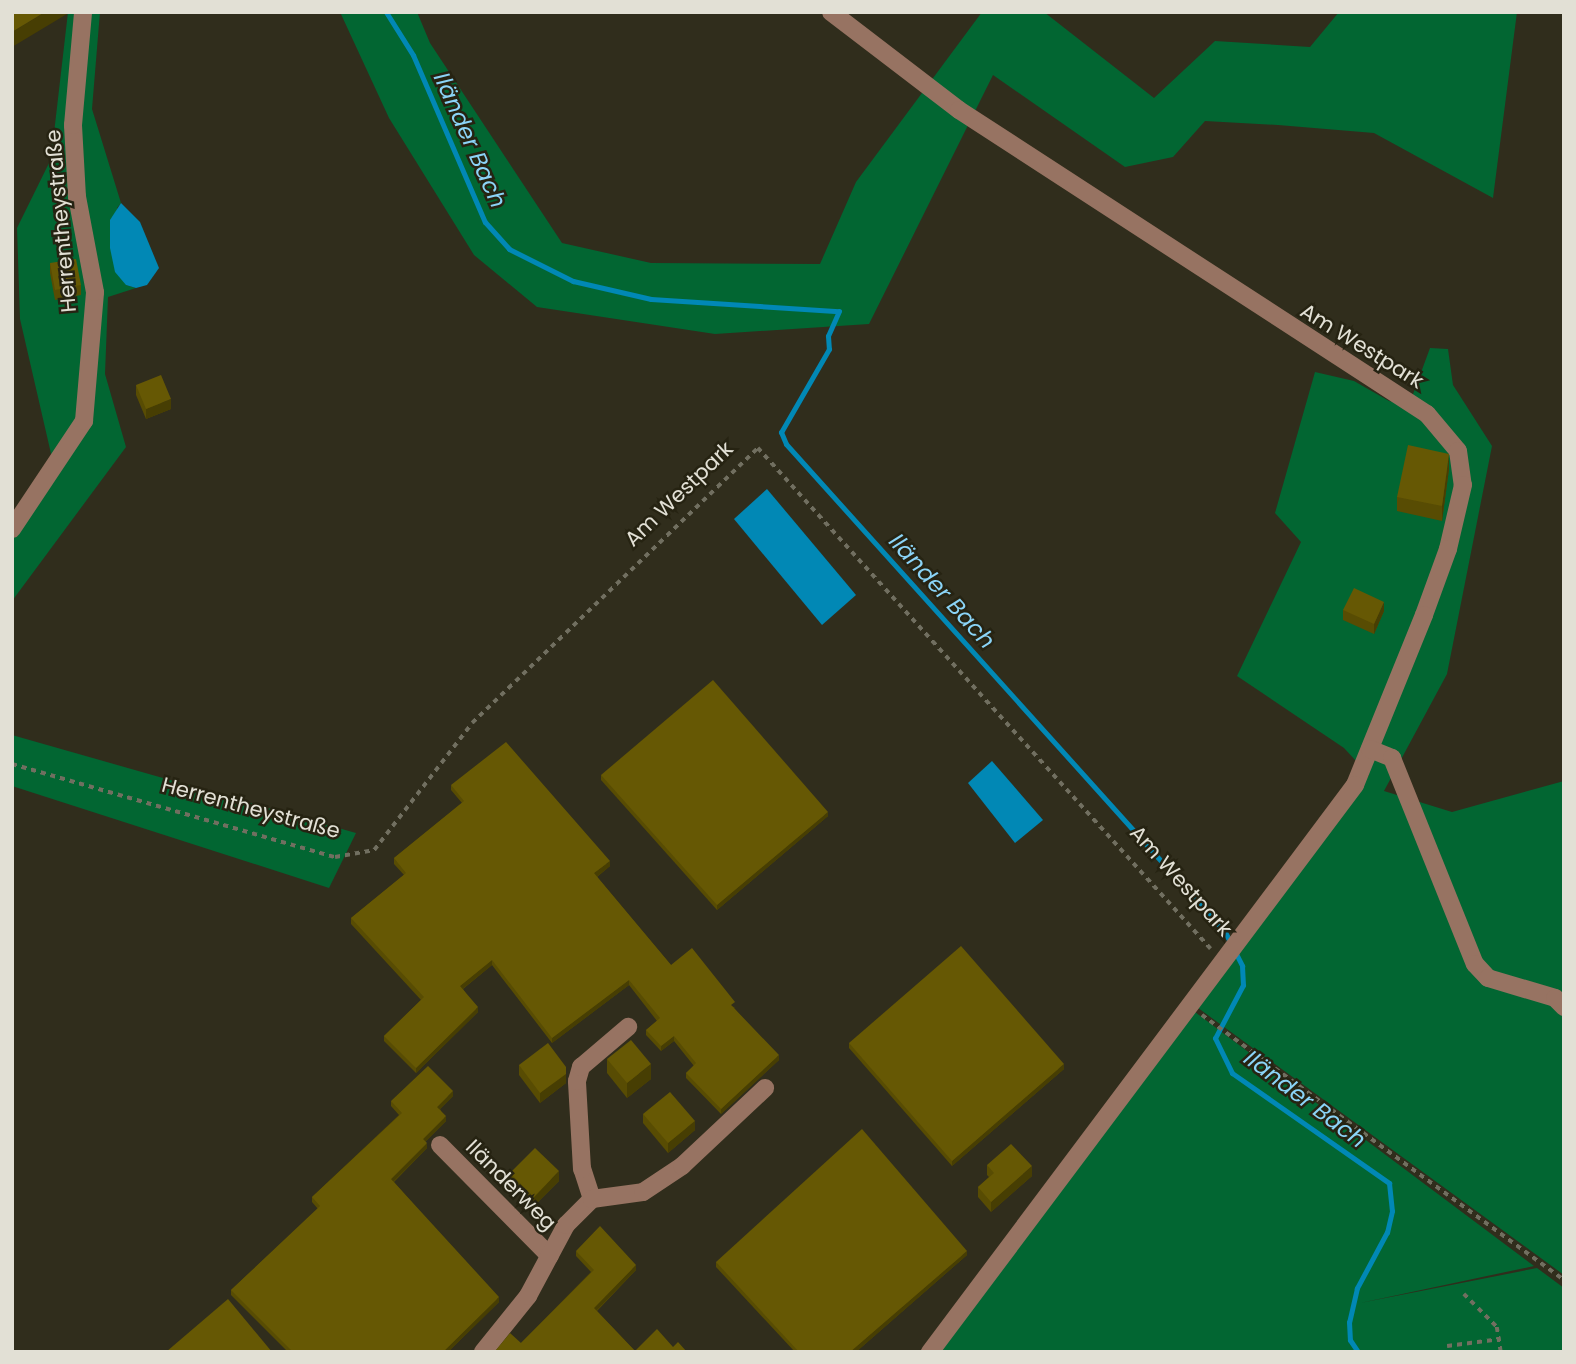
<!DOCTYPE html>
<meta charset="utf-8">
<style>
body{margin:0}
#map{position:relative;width:1576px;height:1364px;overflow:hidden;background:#302d1c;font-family:Poppins,sans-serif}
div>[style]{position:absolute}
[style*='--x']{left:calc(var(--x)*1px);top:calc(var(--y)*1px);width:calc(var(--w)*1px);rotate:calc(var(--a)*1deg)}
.green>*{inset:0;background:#026632}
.water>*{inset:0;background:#0188b5}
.stream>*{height:5px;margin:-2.5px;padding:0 2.5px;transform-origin:2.5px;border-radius:2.5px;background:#0188b5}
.path>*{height:3.5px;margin-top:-1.75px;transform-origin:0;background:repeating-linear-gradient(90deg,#716f60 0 5px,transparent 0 10px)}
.minor>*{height:18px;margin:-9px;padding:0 9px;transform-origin:9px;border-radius:9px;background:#977362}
.wall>*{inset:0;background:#584c03}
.shaded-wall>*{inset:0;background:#473e03}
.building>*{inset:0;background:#665804}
span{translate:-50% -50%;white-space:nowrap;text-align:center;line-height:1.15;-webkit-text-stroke:5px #262312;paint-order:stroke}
.street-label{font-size:21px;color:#e2e0d5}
.water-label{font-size:23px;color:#8bd4f7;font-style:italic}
.frame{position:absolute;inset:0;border:14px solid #e2e0d5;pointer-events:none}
</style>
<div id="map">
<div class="green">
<div style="clip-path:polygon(68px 12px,100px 12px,92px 109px,121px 203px,117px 208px,126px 285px,136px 288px,108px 297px,105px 374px,126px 447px,12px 601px,12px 514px,52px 458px,20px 319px,17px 228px,51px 159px)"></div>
<div style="clip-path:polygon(340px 12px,417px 12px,430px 43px,562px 243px,651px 263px,820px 264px,856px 182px,982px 12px,1044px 12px,1154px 98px,1215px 41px,1310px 47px,1339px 12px,1517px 12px,1493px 198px,1374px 133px,1278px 125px,1205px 121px,1173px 157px,1125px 167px,993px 75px,869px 324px,715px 334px,537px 307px,474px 255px,389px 118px)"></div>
<div style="clip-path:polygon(1430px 348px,1448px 349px,1453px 385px,1492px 446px,1447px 674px,1384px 791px,1452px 812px,1564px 781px,1564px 1275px,1194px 1005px,1369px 775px,1344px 748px,1237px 676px,1301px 542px,1275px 513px,1315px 372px,1354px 381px,1389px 401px,1409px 405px)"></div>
<div style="clip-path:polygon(12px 735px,356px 833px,329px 888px,12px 786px)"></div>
<div style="clip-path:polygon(1191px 1009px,1534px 1266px,1360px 1303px,1537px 1268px,1564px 1288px,1564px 1352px,931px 1352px)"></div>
</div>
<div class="water">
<div style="clip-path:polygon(121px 203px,140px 222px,159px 268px,147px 285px,136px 288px,126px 285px,115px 272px,110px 248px,110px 220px)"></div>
<div style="clip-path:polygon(767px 489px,856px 595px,822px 625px,734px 519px)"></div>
<div style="clip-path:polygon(992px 761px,1043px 820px,1015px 843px,968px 783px)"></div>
</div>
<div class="stream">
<div style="--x:386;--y:12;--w:51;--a:57.9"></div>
<div style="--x:413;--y:55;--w:182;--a:66.7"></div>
<div style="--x:485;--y:222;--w:36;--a:48"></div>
<div style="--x:509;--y:249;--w:72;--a:26.6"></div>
<div style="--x:573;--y:281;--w:80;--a:13"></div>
<div style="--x:651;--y:299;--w:188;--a:3.7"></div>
<div style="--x:839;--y:311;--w:27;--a:114"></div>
<div style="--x:828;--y:336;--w:13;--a:86"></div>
<div style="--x:829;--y:349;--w:96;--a:120"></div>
<div style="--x:781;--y:432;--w:13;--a:67"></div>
<div style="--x:786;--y:444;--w:656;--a:48.03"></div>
<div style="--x:1225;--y:932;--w:38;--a:63"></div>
<div style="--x:1242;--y:966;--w:19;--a:87"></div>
<div style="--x:1243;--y:985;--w:60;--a:117.8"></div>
<div style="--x:1215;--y:1038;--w:39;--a:64"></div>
<div style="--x:1232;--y:1073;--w:192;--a:35"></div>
<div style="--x:1389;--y:1183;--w:28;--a:84"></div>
<div style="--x:1392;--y:1211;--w:22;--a:103"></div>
<div style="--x:1387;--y:1232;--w:64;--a:118.2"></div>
<div style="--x:1357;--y:1288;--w:35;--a:103"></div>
<div style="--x:1349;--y:1322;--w:18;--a:87"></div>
<div style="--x:1350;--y:1340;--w:14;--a:56"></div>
</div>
<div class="path">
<div style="--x:12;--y:764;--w:336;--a:16.1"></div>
<div style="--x:335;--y:857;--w:40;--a:-10"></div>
<div style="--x:374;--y:850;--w:160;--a:-52.3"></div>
<div style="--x:472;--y:723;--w:397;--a:-43.9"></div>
<div style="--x:758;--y:448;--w:675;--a:47.88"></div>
<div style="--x:1202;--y:1015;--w:449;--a:36.2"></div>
<div style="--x:1464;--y:1294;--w:47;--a:45"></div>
<div style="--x:1497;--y:1327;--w:25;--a:81"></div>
<div style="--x:1447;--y:1346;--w:54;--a:-7.4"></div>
</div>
<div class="minor">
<div style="--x:831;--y:12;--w:161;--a:37.4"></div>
<div style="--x:959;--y:110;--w:558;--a:33.01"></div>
<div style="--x:1427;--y:414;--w:48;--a:50"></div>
<div style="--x:1458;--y:451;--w:34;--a:82"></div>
<div style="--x:1463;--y:485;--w:66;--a:103.2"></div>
<div style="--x:1448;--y:549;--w:70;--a:110"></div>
<div style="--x:1424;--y:615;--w:183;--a:112.1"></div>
<div style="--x:1355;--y:785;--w:709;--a:126.85"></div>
<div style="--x:12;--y:529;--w:130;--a:-56.3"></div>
<div style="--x:84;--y:421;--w:129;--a:-85.1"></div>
<div style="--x:95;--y:292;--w:97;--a:-100.7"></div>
<div style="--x:77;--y:197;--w:72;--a:-93.2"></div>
<div style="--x:73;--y:125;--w:113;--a:-84.9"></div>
<div style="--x:1370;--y:749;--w:24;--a:22"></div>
<div style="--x:1392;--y:758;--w:222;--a:68.1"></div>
<div style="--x:1475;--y:964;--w:19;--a:47"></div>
<div style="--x:1488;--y:978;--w:70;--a:16.6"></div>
<div style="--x:1555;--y:998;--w:13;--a:45"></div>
<div style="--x:440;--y:1145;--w:156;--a:45.3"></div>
<div style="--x:592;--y:1199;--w:32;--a:-108"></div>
<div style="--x:582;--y:1169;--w:88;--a:-93.3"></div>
<div style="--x:577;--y:1081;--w:15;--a:-74"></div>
<div style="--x:581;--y:1067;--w:62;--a:-40.4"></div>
<div style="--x:483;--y:1352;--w:72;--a:-51.2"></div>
<div style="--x:528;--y:1296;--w:81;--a:-61.8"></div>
<div style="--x:566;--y:1225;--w:37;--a:-45"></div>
<div style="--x:592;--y:1199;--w:51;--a:-7.8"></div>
<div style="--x:643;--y:1192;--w:47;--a:-33.7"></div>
<div style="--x:682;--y:1166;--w:114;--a:-43.2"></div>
</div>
<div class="wall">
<div style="clip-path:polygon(50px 263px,81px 285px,81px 295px,55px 300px,50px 273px)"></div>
<div style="clip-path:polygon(136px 385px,171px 409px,146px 419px,136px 395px)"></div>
<div style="clip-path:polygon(1449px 469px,1442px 521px,1397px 511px,1397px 497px)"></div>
<div style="clip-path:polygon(1343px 610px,1384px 611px,1374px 634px,1343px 620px)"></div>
<div style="clip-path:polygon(601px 775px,828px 816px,717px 910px,601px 780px)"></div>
<div style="clip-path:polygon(451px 785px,610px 866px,597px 877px,671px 965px,735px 1008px,734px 1008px,779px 1060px,721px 1114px,686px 1078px,686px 1073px,694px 1066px,674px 1041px,661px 1051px,646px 1035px,646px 1030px,657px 1021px,629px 985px,552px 1043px,492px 965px,463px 989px,478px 1012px,416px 1073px,384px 1041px,384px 1036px,421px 1000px,351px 924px,351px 918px,404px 875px,394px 864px,394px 858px,462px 803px,451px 790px)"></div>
<div style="clip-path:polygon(849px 1043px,1064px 1069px,952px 1166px,849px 1048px)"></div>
<div style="clip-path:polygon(607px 1059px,651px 1079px,627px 1098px,607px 1073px)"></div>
<div style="clip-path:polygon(519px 1065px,566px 1077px,566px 1083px,540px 1103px,519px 1075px)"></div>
<div style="clip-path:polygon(453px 1096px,440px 1109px,446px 1121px,425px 1142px,427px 1148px,394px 1182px,499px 1302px,448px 1352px,288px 1352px,231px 1295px,231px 1290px,318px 1209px,312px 1202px,312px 1197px,399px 1115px,391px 1106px,391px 1101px)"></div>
<div style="clip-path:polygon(643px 1114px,695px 1130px,668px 1153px,643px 1123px)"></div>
<div style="clip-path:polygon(987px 1165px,1032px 1176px,991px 1212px,978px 1197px,978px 1187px,989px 1177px,987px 1175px)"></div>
<div style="clip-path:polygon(510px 1173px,559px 1181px,534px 1206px,510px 1182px)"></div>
<div style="clip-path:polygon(576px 1251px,636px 1270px,597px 1311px,635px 1351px,673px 1347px,687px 1352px,496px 1352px,496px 1350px,521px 1343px,591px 1272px,576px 1256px)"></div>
<div style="clip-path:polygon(967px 1255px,856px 1352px,795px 1352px,716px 1267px,716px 1262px)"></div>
</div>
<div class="shaded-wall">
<div style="clip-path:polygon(45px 12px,67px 12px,67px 14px,12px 47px,12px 32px)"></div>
<div style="clip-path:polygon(171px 399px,171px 409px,146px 419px,146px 409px)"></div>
<div style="clip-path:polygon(1449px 454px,1449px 469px,1442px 521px,1442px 506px)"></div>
<div style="clip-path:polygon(1384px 602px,1384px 611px,1374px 634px,1374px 624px)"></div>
<div style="clip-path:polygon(828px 812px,828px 816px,717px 910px,717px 905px)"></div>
<div style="clip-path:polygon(610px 861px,610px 866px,594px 879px,594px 873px)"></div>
<div style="clip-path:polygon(492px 960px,492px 965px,460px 991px,460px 986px)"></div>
<div style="clip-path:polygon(629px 980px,629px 985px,552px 1043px,552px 1038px)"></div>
<div style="clip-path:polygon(478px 1007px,478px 1012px,416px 1073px,416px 1068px)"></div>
<div style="clip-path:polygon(674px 1036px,674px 1041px,661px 1051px,661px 1046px)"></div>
<div style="clip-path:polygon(779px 1055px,779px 1060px,721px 1114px,721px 1109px)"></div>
<div style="clip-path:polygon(651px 1064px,651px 1079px,627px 1098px,627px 1083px)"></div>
<div style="clip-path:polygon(1064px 1064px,1064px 1069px,952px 1166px,952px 1161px)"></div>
<div style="clip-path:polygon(566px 1067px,566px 1083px,540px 1103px,540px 1093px)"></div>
<div style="clip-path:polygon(453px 1091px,453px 1096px,437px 1112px,437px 1107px)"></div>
<div style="clip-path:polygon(446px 1116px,446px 1121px,423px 1144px,423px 1139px)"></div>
<div style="clip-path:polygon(695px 1121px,695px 1130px,668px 1153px,668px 1143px)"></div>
<div style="clip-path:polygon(427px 1143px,427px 1148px,391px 1184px,391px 1179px)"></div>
<div style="clip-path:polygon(1032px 1166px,1032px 1176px,991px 1212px,991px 1202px)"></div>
<div style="clip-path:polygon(559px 1171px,559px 1181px,534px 1206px,534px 1197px)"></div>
<div style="clip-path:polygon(967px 1251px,967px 1255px,856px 1352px,850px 1352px)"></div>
<div style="clip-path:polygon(636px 1265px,636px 1270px,594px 1313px,594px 1308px)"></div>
<div style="clip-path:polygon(499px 1297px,499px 1302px,448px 1352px,443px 1352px)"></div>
</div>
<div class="building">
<div style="clip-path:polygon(12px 12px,45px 12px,12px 32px)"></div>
<div style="clip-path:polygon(76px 259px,81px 285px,55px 290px,50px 263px)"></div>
<div style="clip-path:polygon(161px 375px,171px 399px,146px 409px,136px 385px)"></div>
<div style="clip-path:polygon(1408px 445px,1449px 454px,1442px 506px,1397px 497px)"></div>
<div style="clip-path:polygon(1354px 588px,1384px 602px,1374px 624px,1343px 610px)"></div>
<div style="clip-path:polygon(713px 680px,828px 812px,717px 905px,601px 775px)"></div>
<div style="clip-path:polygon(506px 742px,610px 861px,594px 873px,671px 965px,692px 948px,735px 1002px,731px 1005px,779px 1055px,721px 1109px,686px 1073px,696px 1063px,674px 1036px,661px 1046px,646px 1030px,660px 1018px,629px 980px,552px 1038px,492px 960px,460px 986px,478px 1007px,416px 1068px,384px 1036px,424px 997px,351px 918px,406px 873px,394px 858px,464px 801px,451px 785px)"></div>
<div style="clip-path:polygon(961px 946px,1064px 1064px,952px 1161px,849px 1043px)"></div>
<div style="clip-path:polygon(631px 1040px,651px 1064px,627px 1083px,607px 1059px)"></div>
<div style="clip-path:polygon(548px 1043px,566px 1067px,566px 1074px,540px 1093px,519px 1065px)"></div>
<div style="clip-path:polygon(428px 1066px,453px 1091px,437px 1107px,446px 1116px,423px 1139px,427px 1143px,391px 1179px,499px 1297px,443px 1352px,293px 1352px,231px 1290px,320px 1206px,312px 1197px,402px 1113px,391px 1101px)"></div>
<div style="clip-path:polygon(670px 1092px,695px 1121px,668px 1143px,643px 1114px)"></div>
<div style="clip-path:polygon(862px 1129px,967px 1251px,850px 1352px,799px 1352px,716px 1262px)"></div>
<div style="clip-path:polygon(1011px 1144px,1032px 1166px,991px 1202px,978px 1187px,994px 1173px,987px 1165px)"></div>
<div style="clip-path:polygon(535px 1148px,559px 1171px,534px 1197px,510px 1173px)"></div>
<div style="clip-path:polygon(600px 1226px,636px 1265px,594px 1308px,635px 1351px,657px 1329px,673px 1347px,678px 1342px,687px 1352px,498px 1352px,496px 1350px,510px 1333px,521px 1343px,594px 1270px,576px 1251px)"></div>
<div style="clip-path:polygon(228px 1299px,272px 1352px,166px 1352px)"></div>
</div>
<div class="street-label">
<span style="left:61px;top:221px;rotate:-95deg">Herrentheystraße</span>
<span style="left:1362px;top:346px;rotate:32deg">Am Westpark</span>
<span style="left:679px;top:494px;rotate:-44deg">Am Westpark</span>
<span style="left:251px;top:808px;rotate:15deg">Herrentheystraße</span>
<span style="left:1181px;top:881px;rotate:48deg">Am Westpark</span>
<span style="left:511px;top:1185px;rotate:45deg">Iländerweg</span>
</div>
<div class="water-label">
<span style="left:470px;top:140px;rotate:66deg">Iländer Bach</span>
<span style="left:942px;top:591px;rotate:48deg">Iländer Bach</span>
<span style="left:1305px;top:1099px;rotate:37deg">Iländer Bach</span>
</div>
<div class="frame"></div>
</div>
